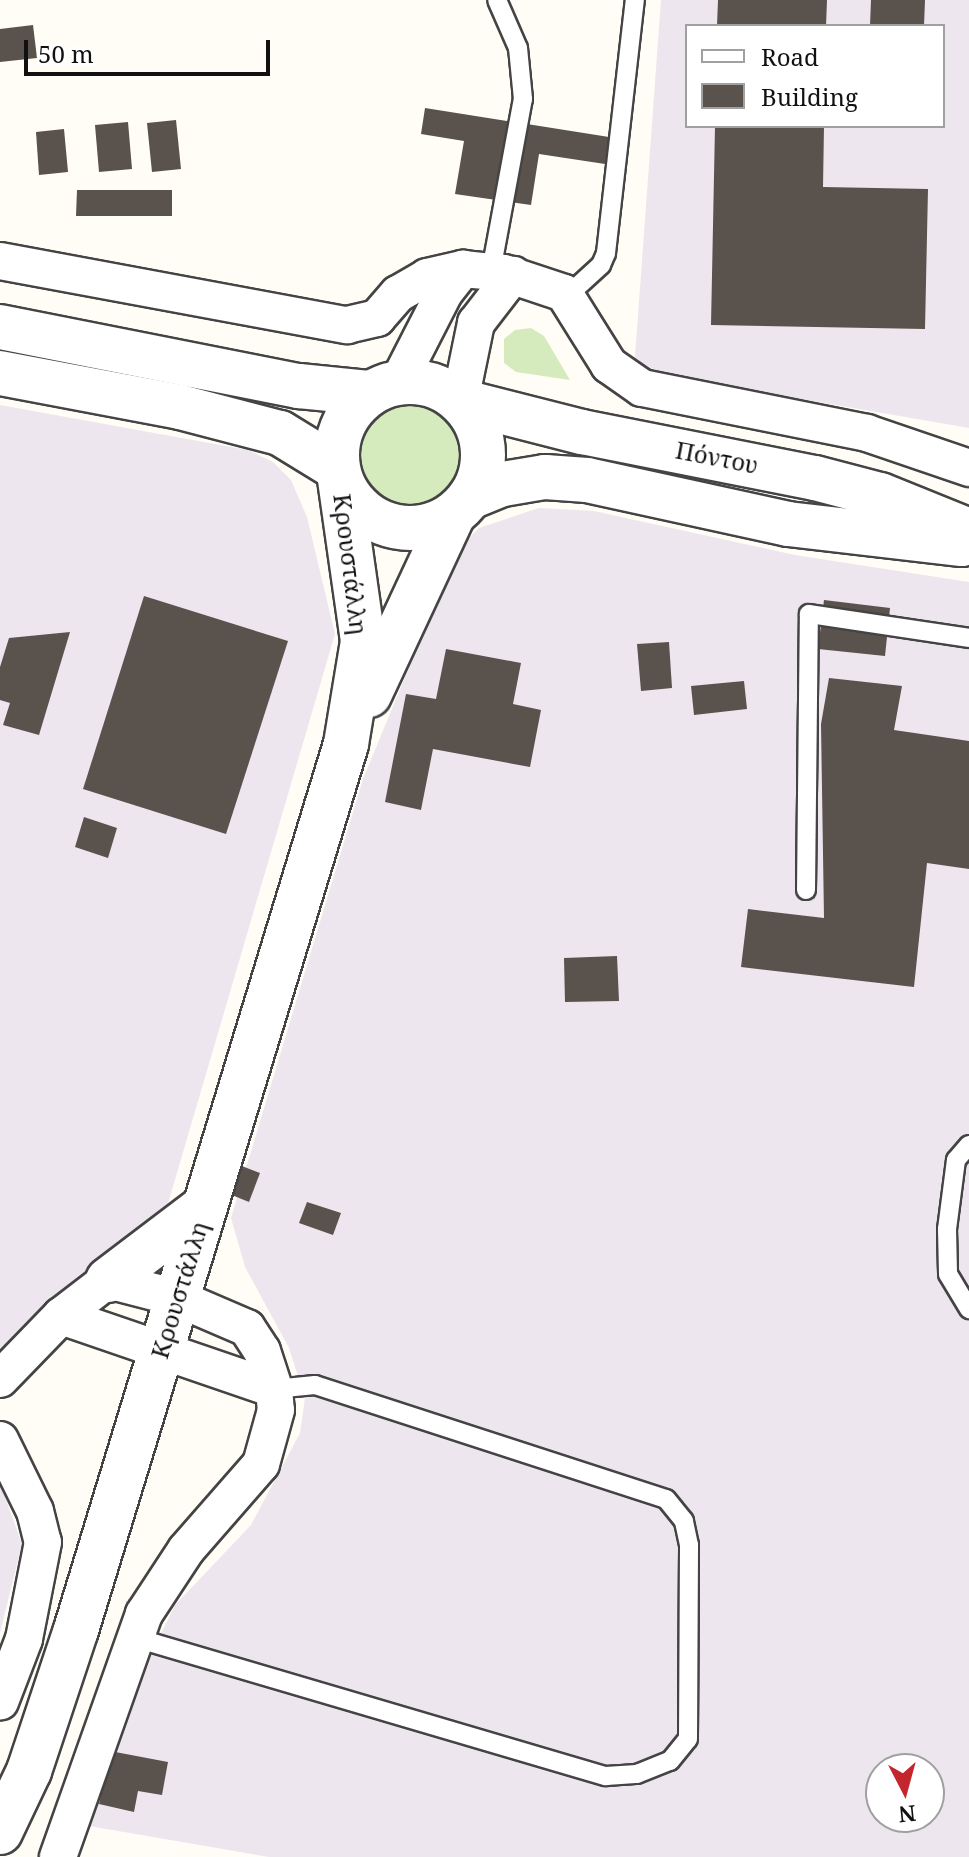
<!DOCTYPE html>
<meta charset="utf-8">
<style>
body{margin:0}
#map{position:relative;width:969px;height:1857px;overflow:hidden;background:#fffdf5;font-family:"Noto Serif",serif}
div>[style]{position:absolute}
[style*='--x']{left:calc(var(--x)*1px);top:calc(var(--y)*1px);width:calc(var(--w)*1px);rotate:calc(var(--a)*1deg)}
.industrial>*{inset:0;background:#eee6ef}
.green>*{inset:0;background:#d5ebbd}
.round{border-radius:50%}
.building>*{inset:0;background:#5a524d}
.roads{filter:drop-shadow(2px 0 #444) drop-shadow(-2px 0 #444) drop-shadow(0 2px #444) drop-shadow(0 -2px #444)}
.service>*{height:18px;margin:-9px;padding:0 9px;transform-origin:9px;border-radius:9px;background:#fff}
.minor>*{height:36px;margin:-18px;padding:0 18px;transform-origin:18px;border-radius:18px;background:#fff}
.tertiary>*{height:44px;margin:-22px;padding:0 22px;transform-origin:22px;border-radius:22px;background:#fff}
.tertiary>.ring{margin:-22px;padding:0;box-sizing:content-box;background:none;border:44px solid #fff;border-radius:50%}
span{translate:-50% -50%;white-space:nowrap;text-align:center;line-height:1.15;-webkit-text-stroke:8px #fff;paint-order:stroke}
.street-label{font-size:24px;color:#111}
.legend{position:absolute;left:685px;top:24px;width:260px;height:104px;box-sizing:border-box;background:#fff;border:2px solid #a0a0a0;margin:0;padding:10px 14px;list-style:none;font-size:24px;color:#111}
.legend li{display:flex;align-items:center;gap:16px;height:40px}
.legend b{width:40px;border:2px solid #a0a0a0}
.north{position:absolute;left:865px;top:1753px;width:80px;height:80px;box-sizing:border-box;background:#fff;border:2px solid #a0a0a0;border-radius:50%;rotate:174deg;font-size:22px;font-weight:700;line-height:32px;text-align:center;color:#111}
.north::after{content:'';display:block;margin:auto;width:28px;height:36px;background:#c4262e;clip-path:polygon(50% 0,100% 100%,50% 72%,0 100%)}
.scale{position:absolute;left:24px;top:40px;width:246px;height:36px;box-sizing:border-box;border:4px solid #111;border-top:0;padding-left:10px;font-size:24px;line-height:28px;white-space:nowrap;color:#111;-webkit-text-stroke:6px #fff;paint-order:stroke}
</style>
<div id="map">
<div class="industrial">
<div style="clip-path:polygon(evenodd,661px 0,969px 0,969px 428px,634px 370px,661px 0,687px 26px,943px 26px,943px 126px,687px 126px,687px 26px)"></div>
<div style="clip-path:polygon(0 405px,248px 450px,273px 462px,291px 480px,307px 517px,335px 634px,167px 1207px,0 1350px)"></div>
<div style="clip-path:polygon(evenodd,539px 508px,594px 511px,795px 555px,969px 582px,969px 1857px,269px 1857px,89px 1826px,148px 1660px,175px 1605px,251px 1525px,300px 1433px,305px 1398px,289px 1348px,245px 1267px,231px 1218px,363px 779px,458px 549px,479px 528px,539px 508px,881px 1769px,929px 1769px,929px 1817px,881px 1817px,881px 1769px)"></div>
<div style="clip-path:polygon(0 1483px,22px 1544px,0 1633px)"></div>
</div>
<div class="green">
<div style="clip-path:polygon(531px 328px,544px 336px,570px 380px,516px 372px,504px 363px,504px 339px,515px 330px)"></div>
<div class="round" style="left:348px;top:390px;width:124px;height:124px"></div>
</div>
<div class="building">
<div style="clip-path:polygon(718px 0,827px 0,826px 26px,717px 26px)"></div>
<div style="clip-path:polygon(871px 0,925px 0,924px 26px,870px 26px)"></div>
<div style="clip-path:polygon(33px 25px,37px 58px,0 62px,0 29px)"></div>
<div style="clip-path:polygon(425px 108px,609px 137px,605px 164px,539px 154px,531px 205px,455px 194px,464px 141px,421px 134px)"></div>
<div style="clip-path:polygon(176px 120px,181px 169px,152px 172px,147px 123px)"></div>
<div style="clip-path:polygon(128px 122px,132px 169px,99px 172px,95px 125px)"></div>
<div style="clip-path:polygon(715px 126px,824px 126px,823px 187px,928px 189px,925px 329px,711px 325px)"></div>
<div style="clip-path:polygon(64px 129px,68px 172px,39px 175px,36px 132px)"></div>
<div style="clip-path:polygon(77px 190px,172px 190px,172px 216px,76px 216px)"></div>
<div style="clip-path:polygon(144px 596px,288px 641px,226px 834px,83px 789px)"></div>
<div style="clip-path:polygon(824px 600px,890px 608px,885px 656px,818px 649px)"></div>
<div style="clip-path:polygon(70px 632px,39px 735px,3px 725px,10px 703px,0 700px,0 667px,9px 638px)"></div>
<div style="clip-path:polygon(669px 642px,672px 688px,641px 691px,637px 644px)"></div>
<div style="clip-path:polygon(446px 649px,521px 663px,513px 704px,541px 710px,530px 767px,433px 749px,421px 810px,385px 802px,406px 694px,436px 699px)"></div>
<div style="clip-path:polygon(829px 678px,902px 686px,894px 730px,969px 741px,969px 869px,927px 863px,914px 987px,741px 967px,748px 909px,824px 918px,821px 724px)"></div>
<div style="clip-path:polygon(744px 681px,747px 709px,694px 715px,691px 686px)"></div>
<div style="clip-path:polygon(84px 817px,117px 828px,108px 858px,75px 847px)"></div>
<div style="clip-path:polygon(617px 956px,619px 1001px,565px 1002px,564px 958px)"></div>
<div style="clip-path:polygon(234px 1163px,260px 1173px,249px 1202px,222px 1191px)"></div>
<div style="clip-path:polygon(307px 1202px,341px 1213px,333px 1235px,299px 1223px)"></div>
<div style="clip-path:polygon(110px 1751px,168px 1762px,162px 1795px,138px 1791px,134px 1812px,99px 1804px)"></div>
</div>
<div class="roads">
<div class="service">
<div style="--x:491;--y:271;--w:175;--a:-79.5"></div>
<div style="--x:523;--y:99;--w:51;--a:-95.6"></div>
<div style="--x:518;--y:48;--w:52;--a:-113.6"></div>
<div style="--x:567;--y:296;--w:46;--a:-42.4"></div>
<div style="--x:601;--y:265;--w:13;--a:-67"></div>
<div style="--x:606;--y:253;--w:255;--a:-83.5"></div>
<div style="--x:806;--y:890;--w:276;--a:-89.4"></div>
<div style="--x:809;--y:614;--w:162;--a:8.5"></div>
<div style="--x:969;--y:1145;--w:20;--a:131"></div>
<div style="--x:956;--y:1160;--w:70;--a:97.4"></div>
<div style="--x:947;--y:1229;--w:45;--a:88.7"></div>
<div style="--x:948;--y:1274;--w:41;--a:59"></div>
<div style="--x:136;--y:1638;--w:490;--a:16.4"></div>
<div style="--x:606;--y:1776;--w:31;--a:-4"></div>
<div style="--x:637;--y:1774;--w:35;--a:-22"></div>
<div style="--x:670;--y:1761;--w:28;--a:-51"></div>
<div style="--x:688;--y:1739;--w:194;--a:-89.7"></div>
<div style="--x:689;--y:1545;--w:25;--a:-102"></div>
<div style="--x:684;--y:1521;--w:28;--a:-129"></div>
<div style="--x:666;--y:1499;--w:369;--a:-162"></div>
<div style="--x:315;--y:1385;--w:41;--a:174.4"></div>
</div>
<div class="minor">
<div style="--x:0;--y:261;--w:353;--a:10.5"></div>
<div style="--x:347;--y:325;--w:31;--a:-13"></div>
<div style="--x:377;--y:318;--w:32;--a:-49"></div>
<div style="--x:398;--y:294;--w:34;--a:-30"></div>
<div style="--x:427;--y:277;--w:37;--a:-13"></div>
<div style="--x:463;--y:269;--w:41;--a:5.6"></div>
<div style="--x:504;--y:273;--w:63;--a:18.4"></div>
<div style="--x:564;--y:293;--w:85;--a:58"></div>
<div style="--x:609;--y:365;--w:40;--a:34.9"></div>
<div style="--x:642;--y:388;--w:229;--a:11.3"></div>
<div style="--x:867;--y:433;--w:108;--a:18.9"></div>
<div style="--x:398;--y:383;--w:101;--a:-62.9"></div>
<div style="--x:444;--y:293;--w:31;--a:-52"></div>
<div style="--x:460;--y:401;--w:80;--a:-78.4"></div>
<div style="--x:476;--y:323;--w:61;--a:-52.4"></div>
<div style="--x:61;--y:1316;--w:225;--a:18.9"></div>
<div style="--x:0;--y:1379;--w:88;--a:-45.9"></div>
<div style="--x:61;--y:1316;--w:59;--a:-37.5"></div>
<div style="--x:108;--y:1280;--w:71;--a:14.6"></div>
<div style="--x:177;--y:1298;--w:76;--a:23.2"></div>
<div style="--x:247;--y:1328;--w:27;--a:57"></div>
<div style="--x:262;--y:1351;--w:40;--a:72"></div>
<div style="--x:274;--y:1389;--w:21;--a:85"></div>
<div style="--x:276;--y:1410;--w:56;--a:105.5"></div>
<div style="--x:261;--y:1464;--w:114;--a:131.1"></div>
<div style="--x:186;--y:1550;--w:77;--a:123.3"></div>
<div style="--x:144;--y:1614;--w:258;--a:109.5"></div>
<div style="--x:0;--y:1440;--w:79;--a:63.8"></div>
<div style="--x:35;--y:1511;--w:32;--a:76"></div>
<div style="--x:43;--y:1542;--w:99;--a:101.1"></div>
<div style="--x:24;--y:1639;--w:67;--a:110.9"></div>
</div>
<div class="tertiary">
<div style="--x:0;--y:327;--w:305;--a:11.2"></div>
<div style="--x:299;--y:386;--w:72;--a:5.6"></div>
<div style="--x:0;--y:373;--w:183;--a:10.7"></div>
<div style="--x:180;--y:407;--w:103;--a:14.6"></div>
<div style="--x:280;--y:433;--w:67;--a:31.6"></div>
<div class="ring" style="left:337px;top:382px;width:102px;height:102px"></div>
<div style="--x:460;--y:401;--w:126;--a:14.3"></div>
<div style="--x:582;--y:432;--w:237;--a:11.2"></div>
<div style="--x:815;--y:478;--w:67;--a:14.7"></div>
<div style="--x:880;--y:495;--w:96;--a:22"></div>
<div style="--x:470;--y:497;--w:35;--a:-22"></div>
<div style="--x:503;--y:484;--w:43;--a:-9.5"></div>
<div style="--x:545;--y:477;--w:42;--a:4.1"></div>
<div style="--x:587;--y:480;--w:206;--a:12.3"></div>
<div style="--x:788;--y:524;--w:175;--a:6.6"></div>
<div style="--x:369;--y:695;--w:199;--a:-65"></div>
<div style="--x:108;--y:1280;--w:121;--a:-37.2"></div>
<div style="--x:0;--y:1832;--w:68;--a:-64.6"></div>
<div style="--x:29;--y:1771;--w:149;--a:-71.6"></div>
<div style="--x:76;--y:1630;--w:926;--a:-73.05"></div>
<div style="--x:346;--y:744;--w:104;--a:-80.6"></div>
<div style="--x:363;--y:641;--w:164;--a:-98.1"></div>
</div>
</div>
<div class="street-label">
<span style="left:717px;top:457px;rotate:11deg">Πόντου</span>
<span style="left:351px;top:564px;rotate:83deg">Κρουστάλλη</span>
<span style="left:179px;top:1290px;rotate:-73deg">Κρουστάλλη</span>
</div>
<ul class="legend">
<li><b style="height:10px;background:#fff"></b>Road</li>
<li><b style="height:22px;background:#5a524d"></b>Building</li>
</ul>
<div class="north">N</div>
<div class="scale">50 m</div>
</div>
